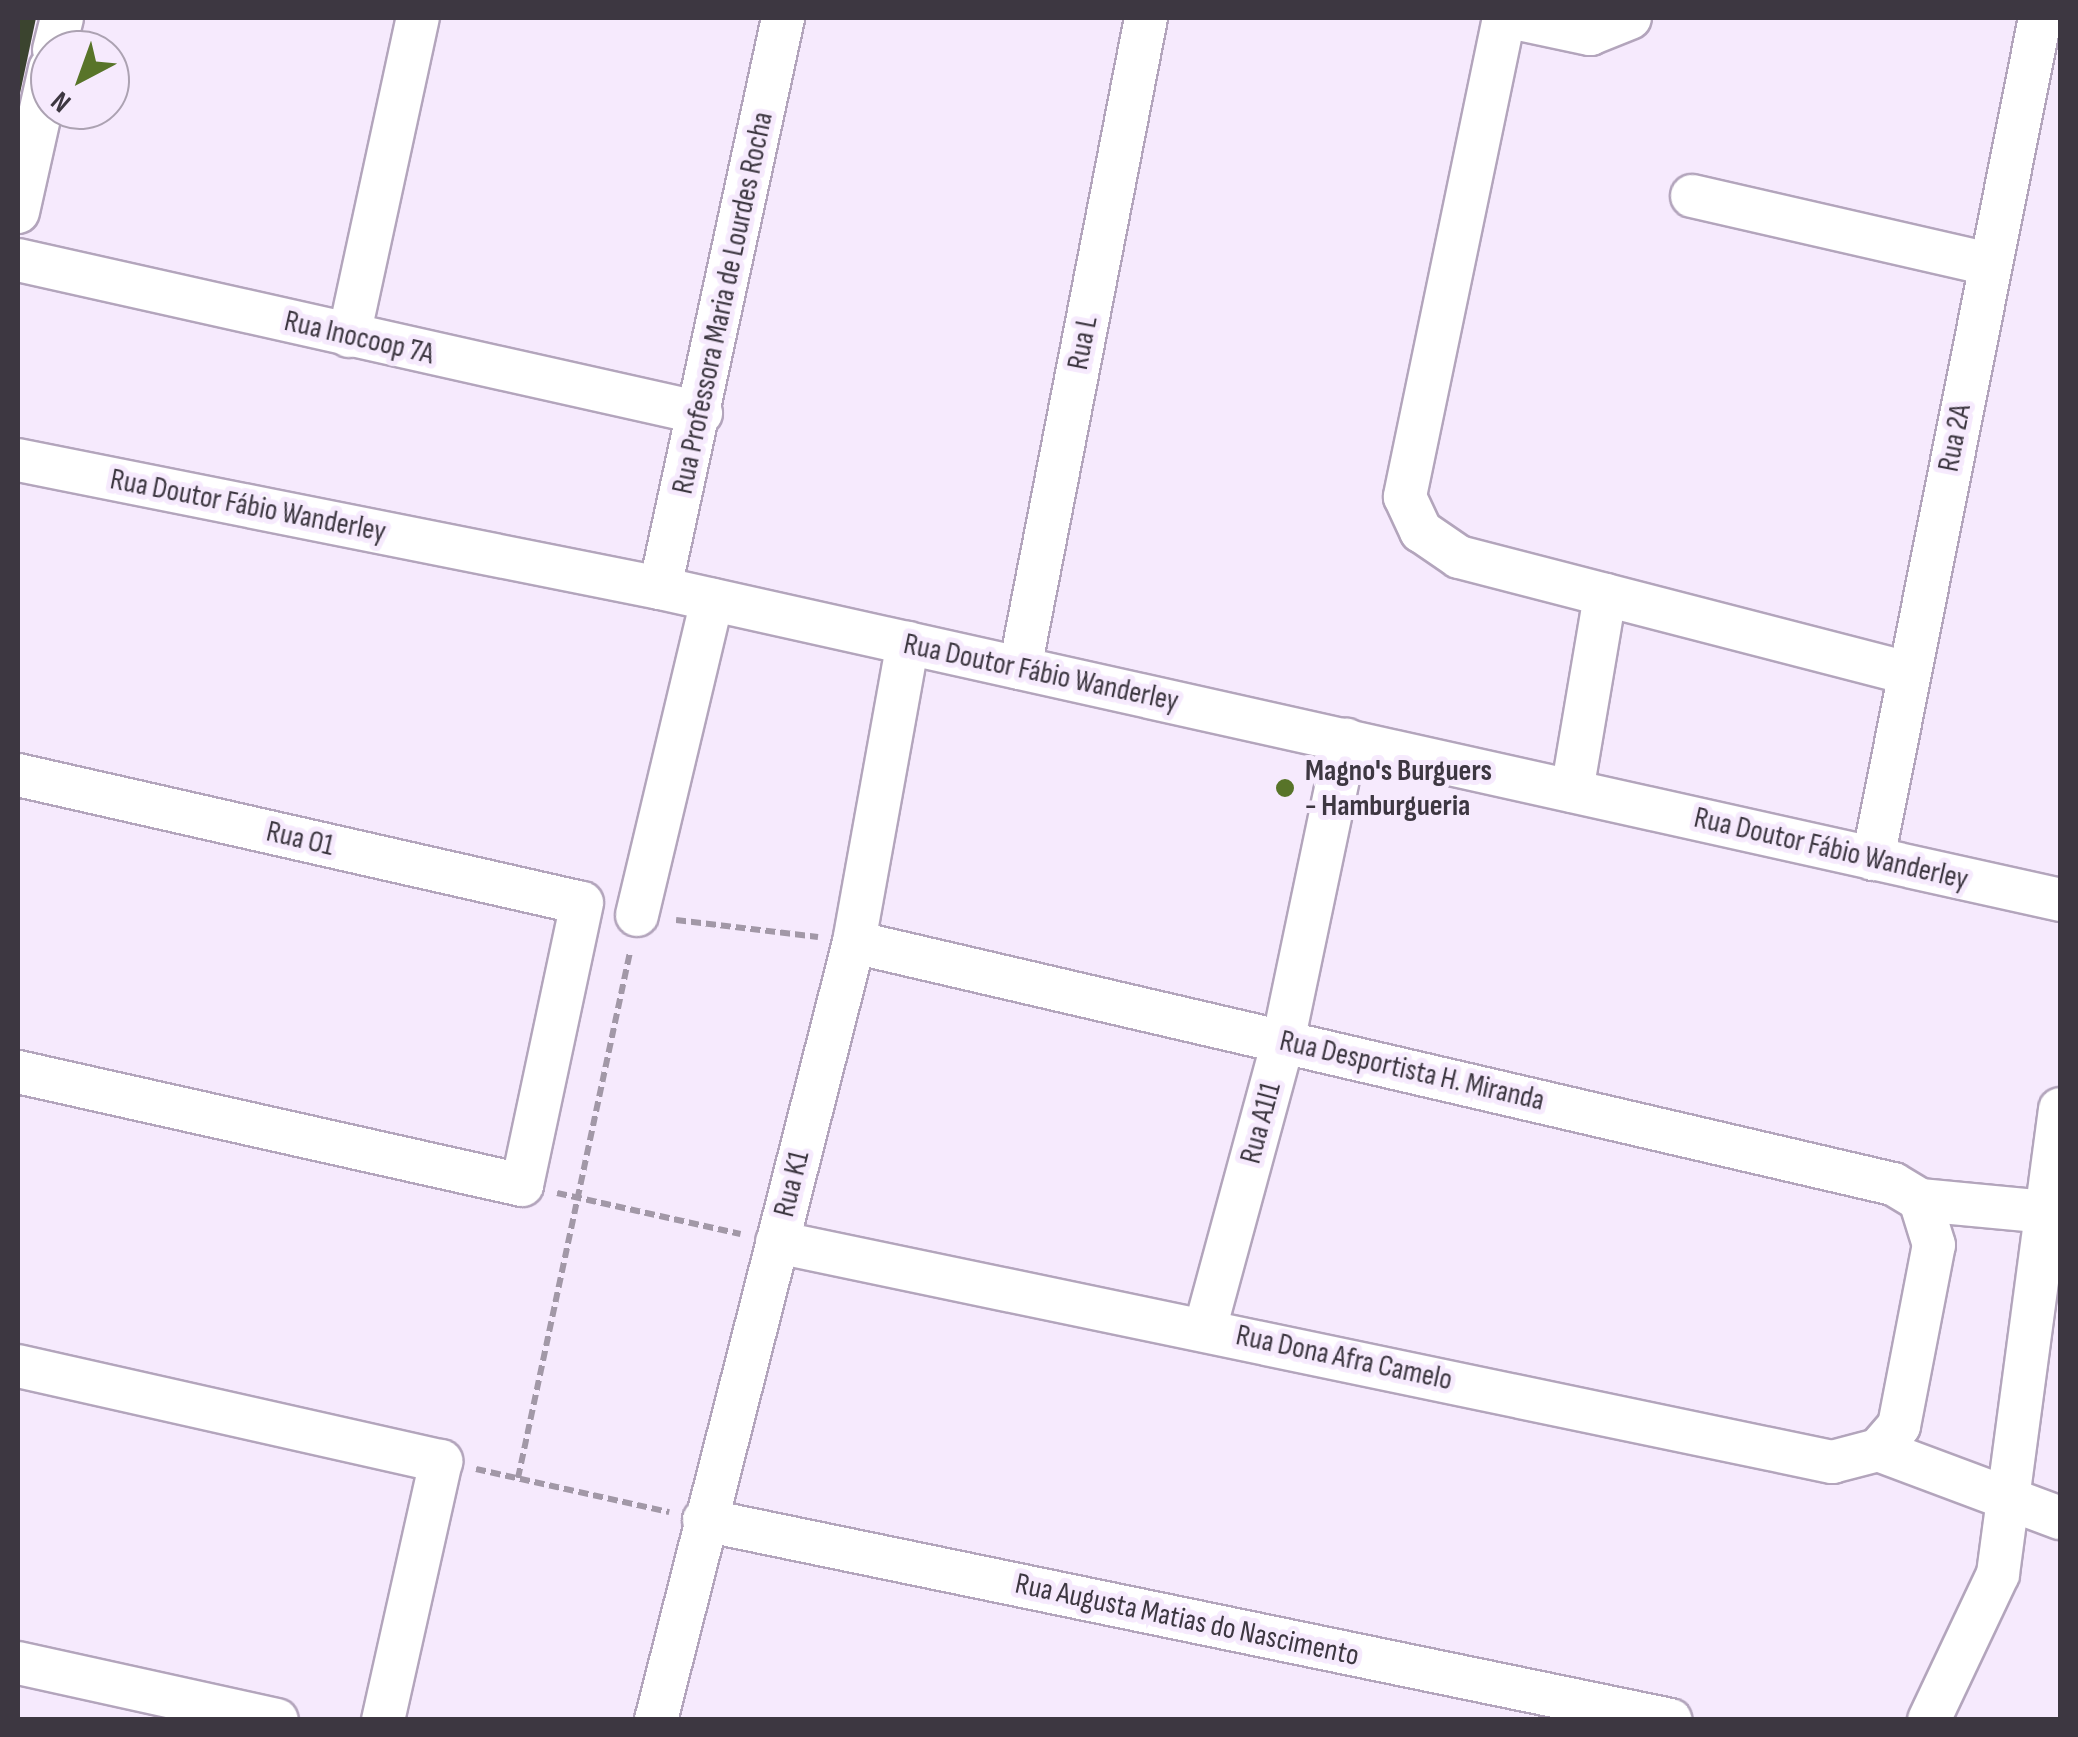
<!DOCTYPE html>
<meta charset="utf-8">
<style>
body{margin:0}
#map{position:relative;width:2078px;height:1737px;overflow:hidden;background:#f6eafd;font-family:"Sofia Sans Condensed",sans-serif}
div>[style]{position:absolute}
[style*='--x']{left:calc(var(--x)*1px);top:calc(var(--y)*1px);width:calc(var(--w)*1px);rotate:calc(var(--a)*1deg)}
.building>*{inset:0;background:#3b442f}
.path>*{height:6px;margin-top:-3px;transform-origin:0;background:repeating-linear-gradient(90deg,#a298a7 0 10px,transparent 0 15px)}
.roads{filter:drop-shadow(2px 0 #b3a5bc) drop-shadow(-2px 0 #b3a5bc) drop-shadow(0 2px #b3a5bc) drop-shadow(0 -2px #b3a5bc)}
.minor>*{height:42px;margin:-21px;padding:0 21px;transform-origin:21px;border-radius:21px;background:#fff}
.dots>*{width:28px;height:28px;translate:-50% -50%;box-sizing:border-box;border:5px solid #f6eafd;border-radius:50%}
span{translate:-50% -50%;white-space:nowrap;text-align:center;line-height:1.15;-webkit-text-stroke:10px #f6eafd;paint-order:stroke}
.street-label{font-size:30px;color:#3d3741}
.poi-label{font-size:30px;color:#3d3741;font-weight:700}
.left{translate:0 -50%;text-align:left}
.frame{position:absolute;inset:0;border:20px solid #3d3741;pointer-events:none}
.north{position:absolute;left:30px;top:30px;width:100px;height:100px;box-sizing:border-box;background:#f6eafd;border:2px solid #aca2b2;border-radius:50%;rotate:221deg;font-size:28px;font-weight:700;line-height:40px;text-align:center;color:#3d3741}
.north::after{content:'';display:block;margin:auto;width:35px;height:45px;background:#587429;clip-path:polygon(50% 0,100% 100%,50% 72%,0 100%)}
</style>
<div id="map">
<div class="building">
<div style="clip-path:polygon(18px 18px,36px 18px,19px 98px,18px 97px)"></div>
</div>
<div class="path">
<div style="--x:676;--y:920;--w:143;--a:6.8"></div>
<div style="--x:557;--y:1193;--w:188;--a:12.6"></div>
<div style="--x:476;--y:1469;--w:198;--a:12.6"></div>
<div style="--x:518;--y:1478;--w:538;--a:-77.98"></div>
</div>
<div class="roads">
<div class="minor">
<div style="--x:1504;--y:18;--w:489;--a:101.7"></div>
<div style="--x:1405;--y:497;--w:38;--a:65"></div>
<div style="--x:1421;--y:531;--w:46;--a:34.4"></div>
<div style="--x:1459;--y:557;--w:465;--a:14.5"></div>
<div style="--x:1514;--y:18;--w:78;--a:11.9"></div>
<div style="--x:1590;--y:34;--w:43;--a:-21.8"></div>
<div style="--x:54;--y:50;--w:33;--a:-76"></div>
<div style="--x:1692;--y:196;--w:305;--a:12.9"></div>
<div style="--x:18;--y:212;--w:147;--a:-77.4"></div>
<div style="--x:18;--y:260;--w:700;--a:12.63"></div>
<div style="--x:349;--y:336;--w:325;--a:-77.8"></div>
<div style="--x:18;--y:460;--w:655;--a:11.28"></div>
<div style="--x:660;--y:588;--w:1434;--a:12.56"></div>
<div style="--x:660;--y:588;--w:583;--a:-77.82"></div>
<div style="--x:1020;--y:668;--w:662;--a:-79.03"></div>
<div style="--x:18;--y:775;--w:578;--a:12.79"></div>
<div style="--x:582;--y:903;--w:288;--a:102"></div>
<div style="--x:522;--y:1185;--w:517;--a:-167.36"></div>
<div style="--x:1572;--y:791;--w:199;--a:-80.4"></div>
<div style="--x:1873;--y:859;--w:857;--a:-78.77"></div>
<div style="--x:637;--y:915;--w:324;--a:-76.6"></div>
<div style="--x:1920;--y:1200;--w:129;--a:5.4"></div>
<div style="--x:777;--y:1242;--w:1078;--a:11.78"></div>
<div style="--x:1832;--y:1462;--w:48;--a:-14.6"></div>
<div style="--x:1878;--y:1450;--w:32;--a:-49"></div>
<div style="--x:1899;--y:1426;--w:184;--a:-79.1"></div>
<div style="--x:1934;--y:1245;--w:47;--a:-107.3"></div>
<div style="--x:1920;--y:1200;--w:31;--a:-149"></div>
<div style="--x:1893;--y:1184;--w:1067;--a:-166.89"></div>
<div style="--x:1205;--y:1329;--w:297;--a:-74.8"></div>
<div style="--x:1283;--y:1042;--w:309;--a:-78.2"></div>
<div style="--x:18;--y:1366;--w:434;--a:12.7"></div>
<div style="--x:441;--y:1461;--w:265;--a:102.6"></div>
<div style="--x:1878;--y:1450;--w:194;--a:20.5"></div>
<div style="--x:704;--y:1520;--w:987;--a:11.69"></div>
<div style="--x:18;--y:1663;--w:265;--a:12.4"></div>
<div style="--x:656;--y:1720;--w:803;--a:-75.72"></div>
<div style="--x:854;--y:942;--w:304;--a:-79.8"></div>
<div style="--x:1929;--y:1720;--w:161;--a:-64.7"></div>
<div style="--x:1998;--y:1574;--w:469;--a:-82.4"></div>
</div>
</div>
<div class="dots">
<div style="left:1285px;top:788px;background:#587429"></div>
</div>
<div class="street-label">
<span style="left:723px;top:303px;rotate:-78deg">Rua Professora Maria de Lourdes Rocha</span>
<span style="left:359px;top:338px;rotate:13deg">Rua Inocoop 7A</span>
<span style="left:1083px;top:343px;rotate:-79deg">Rua L</span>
<span style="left:1955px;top:438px;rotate:-79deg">Rua 2A</span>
<span style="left:248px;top:506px;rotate:11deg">Rua Doutor Fábio Wanderley</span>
<span style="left:1041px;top:673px;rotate:12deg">Rua Doutor Fábio Wanderley</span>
<span style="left:300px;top:839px;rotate:13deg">Rua O1</span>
<span style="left:1831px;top:849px;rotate:13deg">Rua Doutor Fábio Wanderley</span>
<span style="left:1412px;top:1071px;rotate:13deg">Rua Desportista H. Miranda</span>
<span style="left:1261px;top:1123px;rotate:-75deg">Rua A1I1</span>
<span style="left:792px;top:1184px;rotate:-76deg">Rua K1</span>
<span style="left:1344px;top:1358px;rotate:12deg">Rua Dona Afra Camelo</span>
<span style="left:1187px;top:1620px;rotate:12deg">Rua Augusta Matias do Nascimento</span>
</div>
<div class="poi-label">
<span class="left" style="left:1305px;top:788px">Magno's Burguers<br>- Hamburgueria</span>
</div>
<div class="frame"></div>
<div class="north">N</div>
</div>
